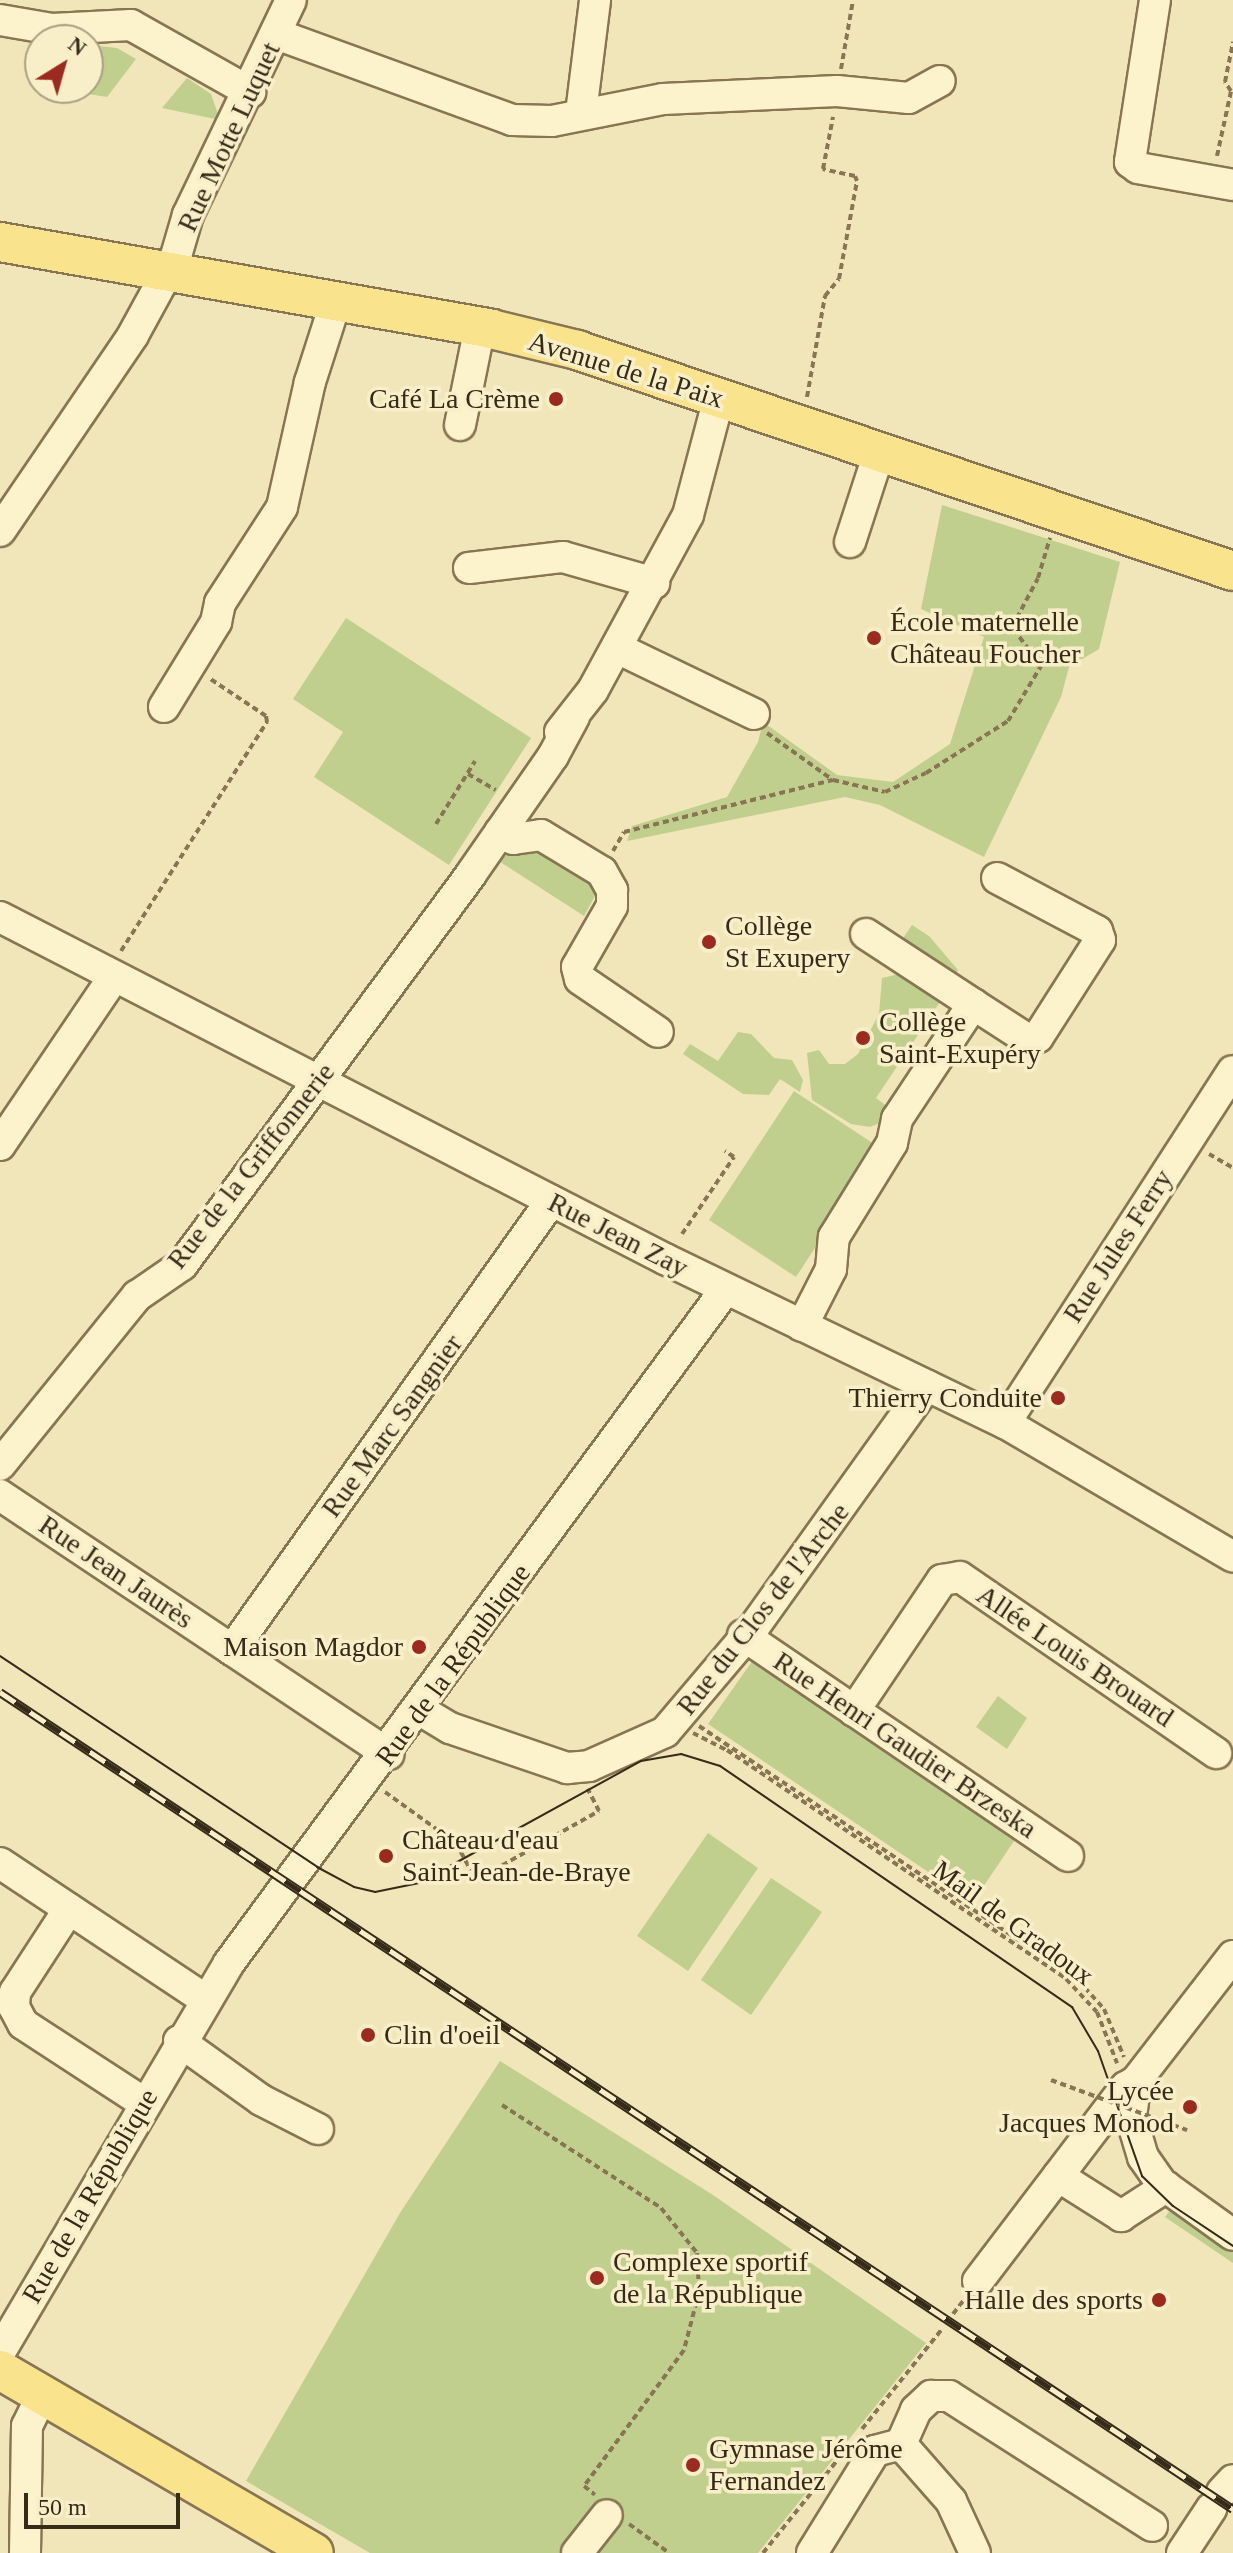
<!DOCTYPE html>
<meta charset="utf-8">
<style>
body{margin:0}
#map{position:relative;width:1233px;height:2553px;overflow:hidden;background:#f1e6b9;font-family:Georgia,serif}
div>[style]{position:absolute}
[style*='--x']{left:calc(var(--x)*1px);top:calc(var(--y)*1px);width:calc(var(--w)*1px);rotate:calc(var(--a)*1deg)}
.green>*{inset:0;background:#c0cf8d}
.path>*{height:4px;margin-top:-2px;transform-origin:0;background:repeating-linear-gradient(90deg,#887553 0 6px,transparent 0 10px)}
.roads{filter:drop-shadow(2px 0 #887553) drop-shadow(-2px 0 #887553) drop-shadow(0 2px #887553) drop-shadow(0 -2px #887553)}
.minor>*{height:30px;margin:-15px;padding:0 15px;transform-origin:15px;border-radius:15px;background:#fcf2cc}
.major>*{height:38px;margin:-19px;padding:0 19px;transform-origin:19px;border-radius:19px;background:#f9e38c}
.tram>*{height:2px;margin:-1px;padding:0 1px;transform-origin:1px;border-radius:1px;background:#362a19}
.rail>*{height:9px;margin-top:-4.5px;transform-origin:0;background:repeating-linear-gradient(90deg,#f8efc9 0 18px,#362a19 0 36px);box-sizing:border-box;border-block:2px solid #362a19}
.path-bridge>*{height:4px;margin-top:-2px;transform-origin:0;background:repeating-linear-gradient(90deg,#887553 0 6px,transparent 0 10px)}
.dots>*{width:22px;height:22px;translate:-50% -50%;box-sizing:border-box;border:4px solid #f8efc9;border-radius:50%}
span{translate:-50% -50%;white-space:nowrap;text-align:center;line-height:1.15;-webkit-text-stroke:7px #f8efc9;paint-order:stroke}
.street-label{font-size:28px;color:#362a19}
.poi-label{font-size:28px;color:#362a19}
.right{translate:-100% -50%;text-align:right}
.left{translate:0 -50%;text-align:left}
.north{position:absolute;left:24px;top:24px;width:80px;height:80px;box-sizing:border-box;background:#f8efc9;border:2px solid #aaa083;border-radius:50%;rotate:37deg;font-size:22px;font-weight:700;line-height:32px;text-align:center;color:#362a19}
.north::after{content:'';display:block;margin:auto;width:28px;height:36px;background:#9c2a1e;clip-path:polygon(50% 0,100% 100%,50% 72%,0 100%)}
.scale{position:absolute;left:24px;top:2493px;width:156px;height:36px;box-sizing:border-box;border:4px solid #362a19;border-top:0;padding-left:10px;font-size:24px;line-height:28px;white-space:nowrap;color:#362a19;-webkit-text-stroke:6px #f8efc9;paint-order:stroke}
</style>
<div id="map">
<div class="green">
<div style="clip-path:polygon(88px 45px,117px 48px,136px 59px,107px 97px,51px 88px,88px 88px)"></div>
<div style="clip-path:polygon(187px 78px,211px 94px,220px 120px,162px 108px)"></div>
<div style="clip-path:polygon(942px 505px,1120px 562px,1099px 649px,1069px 667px,1061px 697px,984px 857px,880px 805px,845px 797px,627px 841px,632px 826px,727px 797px,758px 742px,763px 722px,837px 775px,893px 782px,950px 744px,984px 637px,921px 609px)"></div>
<div style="clip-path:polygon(346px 618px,531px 738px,449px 865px,314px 777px,343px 732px,293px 699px)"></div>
<div style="clip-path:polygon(532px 844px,601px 885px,584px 916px,497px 860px)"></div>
<div style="clip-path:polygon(912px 925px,929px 936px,958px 970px,955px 977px,901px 941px)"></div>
<div style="clip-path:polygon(904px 973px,942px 999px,876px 1098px,888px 1107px,884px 1121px,870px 1127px,851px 1124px,812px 1100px,807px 1053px,819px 1050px,829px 1064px,845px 1064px,858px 1054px,879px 1014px,882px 978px)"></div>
<div style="clip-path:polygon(738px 1032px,751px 1034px,774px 1058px,792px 1060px,803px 1080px,800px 1092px,780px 1079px,769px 1095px,743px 1094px,683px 1054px,690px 1044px,718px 1061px)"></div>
<div style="clip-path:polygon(794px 1091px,880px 1148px,796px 1277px,709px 1220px)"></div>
<div style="clip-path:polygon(753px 1660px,1016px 1838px,973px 1902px,708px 1724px)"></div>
<div style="clip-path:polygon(998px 1696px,1027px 1718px,1007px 1749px,976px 1727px)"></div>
<div style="clip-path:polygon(708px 1833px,758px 1868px,688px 1971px,637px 1936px)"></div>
<div style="clip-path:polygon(771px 1878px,822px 1912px,751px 2015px,701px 1980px)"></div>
<div style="clip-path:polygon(500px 2061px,713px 2195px,926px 2343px,758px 2553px,370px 2553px,246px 2481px,400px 2213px)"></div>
<div style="clip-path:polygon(1176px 2202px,1233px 2241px,1233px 2263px,1165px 2217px)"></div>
</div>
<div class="path">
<div style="--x:841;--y:69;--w:70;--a:-80.1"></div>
<div style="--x:1217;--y:156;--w:66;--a:-77.8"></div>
<div style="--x:1231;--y:91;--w:11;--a:-124"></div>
<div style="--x:1225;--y:82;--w:41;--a:-78.7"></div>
<div style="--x:807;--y:397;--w:103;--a:-79.9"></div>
<div style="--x:825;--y:296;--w:22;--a:-51"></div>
<div style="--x:839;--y:279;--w:100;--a:-79.6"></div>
<div style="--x:857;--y:181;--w:5;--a:-112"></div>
<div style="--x:855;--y:176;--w:33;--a:-168"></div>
<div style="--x:823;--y:169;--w:53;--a:-79.1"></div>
<div style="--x:767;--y:733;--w:81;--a:35.5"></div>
<div style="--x:468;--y:774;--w:32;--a:30"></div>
<div style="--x:436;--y:824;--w:74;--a:-58.2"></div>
<div style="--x:613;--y:851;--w:22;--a:-60"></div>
<div style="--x:624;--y:832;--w:215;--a:-14"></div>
<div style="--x:833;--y:780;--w:53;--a:13"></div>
<div style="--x:885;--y:792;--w:45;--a:-24.9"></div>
<div style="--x:926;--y:773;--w:97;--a:-32.4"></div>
<div style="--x:1008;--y:721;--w:64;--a:-59"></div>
<div style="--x:1041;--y:666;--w:49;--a:-126.6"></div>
<div style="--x:1012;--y:627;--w:55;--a:-62"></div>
<div style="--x:1038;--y:578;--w:42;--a:-73.3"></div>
<div style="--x:121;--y:951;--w:272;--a:-57.5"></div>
<div style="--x:267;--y:722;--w:6;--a:-99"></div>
<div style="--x:266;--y:716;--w:69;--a:-146.3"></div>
<div style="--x:1209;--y:1154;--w:28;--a:30"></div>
<div style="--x:682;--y:1234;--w:93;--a:-56"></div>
<div style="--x:734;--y:1157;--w:11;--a:-146"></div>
<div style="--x:699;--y:1726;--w:456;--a:33.8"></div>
<div style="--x:1078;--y:1980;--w:39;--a:48"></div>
<div style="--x:1104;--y:2009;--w:52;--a:67.4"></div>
<div style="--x:693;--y:1733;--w:38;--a:27"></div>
<div style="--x:727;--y:1750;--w:409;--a:34"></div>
<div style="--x:1066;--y:1979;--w:45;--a:46.8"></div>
<div style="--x:1097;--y:2012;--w:55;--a:68.6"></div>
<div style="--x:385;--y:1792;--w:87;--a:35.7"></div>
<div style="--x:456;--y:1843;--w:42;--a:61.6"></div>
<div style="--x:476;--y:1880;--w:141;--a:-29.3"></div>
<div style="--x:599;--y:1811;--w:25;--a:-117"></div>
<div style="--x:502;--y:2105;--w:189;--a:32.9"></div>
<div style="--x:661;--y:2208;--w:58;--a:51.3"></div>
<div style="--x:697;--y:2253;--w:39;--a:87"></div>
<div style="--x:699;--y:2292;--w:60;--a:104.5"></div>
<div style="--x:684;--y:2350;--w:169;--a:126.3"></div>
<div style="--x:584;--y:2486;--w:14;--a:39"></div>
<div style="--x:953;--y:2314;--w:18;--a:-52"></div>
<div style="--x:862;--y:2429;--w:128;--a:-51.3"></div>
<div style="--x:629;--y:2524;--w:49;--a:35.9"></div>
<div style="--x:763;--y:2553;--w:122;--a:-51.3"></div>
</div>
<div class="roads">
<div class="minor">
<div style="--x:1155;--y:0;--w:164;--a:98.8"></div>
<div style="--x:1130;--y:162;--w:10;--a:37"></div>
<div style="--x:1138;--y:168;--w:97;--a:10.1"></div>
<div style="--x:0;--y:20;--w:53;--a:9.8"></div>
<div style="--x:52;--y:29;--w:79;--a:-2.9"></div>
<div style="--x:131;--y:25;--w:137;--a:29.4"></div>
<div style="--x:276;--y:34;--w:251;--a:20"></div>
<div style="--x:512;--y:120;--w:40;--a:1.4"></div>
<div style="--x:552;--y:121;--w:113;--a:-11.2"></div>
<div style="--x:663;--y:99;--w:174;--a:-2.6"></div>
<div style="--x:837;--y:91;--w:72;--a:5.6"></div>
<div style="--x:909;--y:98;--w:35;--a:-29"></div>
<div style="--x:581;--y:113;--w:114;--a:-82.9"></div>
<div style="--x:460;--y:425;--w:100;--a:-78.5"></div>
<div style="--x:0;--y:531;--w:237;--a:-55.8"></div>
<div style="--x:133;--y:335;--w:90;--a:-61.4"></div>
<div style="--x:176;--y:256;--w:43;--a:-73.7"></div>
<div style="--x:188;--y:215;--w:238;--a:-64.4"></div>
<div style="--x:850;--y:542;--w:94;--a:-72"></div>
<div style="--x:469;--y:568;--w:95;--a:-6.7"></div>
<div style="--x:563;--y:557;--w:95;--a:15.9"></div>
<div style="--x:617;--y:648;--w:152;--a:25.7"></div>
<div style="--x:164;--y:707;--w:100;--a:-58.5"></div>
<div style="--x:216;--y:622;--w:19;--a:-78"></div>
<div style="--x:220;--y:603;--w:114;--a:-57.1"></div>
<div style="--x:282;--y:507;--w:128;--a:-77.4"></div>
<div style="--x:310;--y:382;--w:85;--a:-72.2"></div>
<div style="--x:560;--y:732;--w:53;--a:-51.8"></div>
<div style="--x:593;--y:690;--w:199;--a:-61.5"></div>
<div style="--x:688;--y:515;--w:121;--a:-75.2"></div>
<div style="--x:500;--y:832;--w:15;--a:28"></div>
<div style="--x:513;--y:839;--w:28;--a:-8"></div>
<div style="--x:541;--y:835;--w:71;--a:31.2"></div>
<div style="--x:602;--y:872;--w:21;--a:61"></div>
<div style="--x:612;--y:890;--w:16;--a:90"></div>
<div style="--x:612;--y:906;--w:70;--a:119.8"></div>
<div style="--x:577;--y:967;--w:12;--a:76"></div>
<div style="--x:580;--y:979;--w:94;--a:34.2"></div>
<div style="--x:0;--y:917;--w:748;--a:27.22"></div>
<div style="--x:665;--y:1259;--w:377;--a:25.8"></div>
<div style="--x:1005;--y:1423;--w:264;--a:30.4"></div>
<div style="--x:866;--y:934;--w:128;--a:33.2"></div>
<div style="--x:0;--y:1145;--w:202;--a:-55.9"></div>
<div style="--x:802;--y:1326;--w:64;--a:-63"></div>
<div style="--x:831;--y:1269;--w:32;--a:-85"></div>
<div style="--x:834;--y:1237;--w:110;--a:-58.3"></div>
<div style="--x:892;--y:1143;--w:25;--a:-78"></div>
<div style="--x:897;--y:1119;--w:138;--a:-56.5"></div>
<div style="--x:973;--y:1004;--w:64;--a:32.9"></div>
<div style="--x:1027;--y:1039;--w:11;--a:-10"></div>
<div style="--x:1038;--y:1037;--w:115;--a:-57.4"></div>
<div style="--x:1100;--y:940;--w:9;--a:-108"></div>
<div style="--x:1097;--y:931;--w:113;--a:-152.1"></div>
<div style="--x:1005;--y:1423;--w:419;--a:-57.1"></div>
<div style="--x:0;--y:1465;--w:218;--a:-51"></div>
<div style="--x:137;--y:1296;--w:55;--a:-34.6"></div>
<div style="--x:182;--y:1265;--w:486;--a:-53.5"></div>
<div style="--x:471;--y:874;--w:144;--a:-55.2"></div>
<div style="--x:553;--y:756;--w:44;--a:-61.7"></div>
<div style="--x:0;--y:1495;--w:467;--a:33.7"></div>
<div style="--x:743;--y:1635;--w:393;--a:34.2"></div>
<div style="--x:232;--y:1650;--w:551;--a:-54.61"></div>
<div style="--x:420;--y:1710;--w:35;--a:31"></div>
<div style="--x:450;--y:1728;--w:124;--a:18.9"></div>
<div style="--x:567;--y:1768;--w:22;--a:-5"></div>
<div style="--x:589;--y:1766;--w:83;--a:-24.1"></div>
<div style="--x:665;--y:1732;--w:138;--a:-49.7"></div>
<div style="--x:754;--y:1627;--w:297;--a:-54.4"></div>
<div style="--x:854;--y:1711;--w:158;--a:-56.1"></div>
<div style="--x:942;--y:1580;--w:18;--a:-9"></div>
<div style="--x:960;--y:1577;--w:311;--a:34.5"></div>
<div style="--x:0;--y:1863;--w:246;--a:33.6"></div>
<div style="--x:69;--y:1909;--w:99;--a:123"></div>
<div style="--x:15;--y:1992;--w:15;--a:94"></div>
<div style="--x:14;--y:2007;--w:19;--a:62"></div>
<div style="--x:23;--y:2024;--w:145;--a:33.1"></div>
<div style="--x:1233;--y:1956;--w:158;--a:127.8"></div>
<div style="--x:1136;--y:2081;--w:36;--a:98"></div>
<div style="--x:1131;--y:2117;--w:42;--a:73.3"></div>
<div style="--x:1143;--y:2157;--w:33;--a:55"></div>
<div style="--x:1162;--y:2184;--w:87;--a:35.7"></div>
<div style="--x:179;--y:2041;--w:101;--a:35.7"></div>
<div style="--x:261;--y:2100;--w:64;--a:27"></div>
<div style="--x:1058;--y:2176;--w:75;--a:32.4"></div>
<div style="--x:1121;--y:2216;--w:54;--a:-32.8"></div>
<div style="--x:978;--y:2281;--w:244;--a:-52.7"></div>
<div style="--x:1126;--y:2087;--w:12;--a:-31"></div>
<div style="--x:0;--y:2352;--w:451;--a:-59.5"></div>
<div style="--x:229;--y:1963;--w:837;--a:-53.6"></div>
<div style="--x:901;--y:2444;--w:37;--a:-66"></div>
<div style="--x:916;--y:2410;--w:21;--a:-43"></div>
<div style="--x:931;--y:2396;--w:18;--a:0"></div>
<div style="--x:949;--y:2396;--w:241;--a:32.6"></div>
<div style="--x:1222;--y:2492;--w:16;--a:-47"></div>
<div style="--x:25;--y:2553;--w:127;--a:-89.1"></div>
<div style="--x:27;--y:2426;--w:34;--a:-64"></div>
<div style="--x:577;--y:2553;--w:48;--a:-51.7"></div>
<div style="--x:812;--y:2553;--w:120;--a:-58.3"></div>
<div style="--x:875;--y:2451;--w:27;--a:-15"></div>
<div style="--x:901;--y:2444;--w:76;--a:48.7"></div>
<div style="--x:951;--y:2501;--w:57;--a:65.2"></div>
<div style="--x:1182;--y:2553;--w:53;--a:-56.6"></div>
</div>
<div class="major">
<div style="--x:0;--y:242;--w:499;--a:10"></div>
<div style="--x:491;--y:329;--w:89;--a:13.7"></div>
<div style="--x:577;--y:350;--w:692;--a:18.62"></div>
<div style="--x:0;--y:2370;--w:363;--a:30.2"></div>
</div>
</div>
<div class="tram">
<div style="--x:0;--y:1656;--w:381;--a:33.6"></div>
<div style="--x:317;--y:1867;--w:42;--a:28.4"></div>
<div style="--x:354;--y:1887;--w:22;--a:13"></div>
<div style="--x:375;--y:1892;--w:45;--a:-11.6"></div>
<div style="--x:419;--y:1883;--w:253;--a:-28.8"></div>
<div style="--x:641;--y:1761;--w:41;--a:-9.9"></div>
<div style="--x:681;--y:1754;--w:41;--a:17.1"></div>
<div style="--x:720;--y:1766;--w:427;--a:34.4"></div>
<div style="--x:1072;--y:2007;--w:51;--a:59.4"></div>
<div style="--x:1098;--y:2051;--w:133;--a:70.6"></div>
<div style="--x:1142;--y:2176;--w:43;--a:44.1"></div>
<div style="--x:1173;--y:2206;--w:72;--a:33.7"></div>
</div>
<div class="rail">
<div style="--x:0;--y:1692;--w:1479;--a:33.53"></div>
</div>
<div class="path-bridge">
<div style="--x:1051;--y:2080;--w:145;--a:20.2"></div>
</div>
<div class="dots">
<div style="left:556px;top:399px;background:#9c2a1e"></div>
<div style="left:874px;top:638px;background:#9c2a1e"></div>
<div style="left:709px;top:942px;background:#9c2a1e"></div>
<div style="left:863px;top:1038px;background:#9c2a1e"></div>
<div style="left:1058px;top:1398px;background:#9c2a1e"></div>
<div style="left:419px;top:1647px;background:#9c2a1e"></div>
<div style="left:386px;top:1856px;background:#9c2a1e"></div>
<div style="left:368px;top:2035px;background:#9c2a1e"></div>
<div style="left:1190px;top:2107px;background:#9c2a1e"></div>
<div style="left:597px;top:2278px;background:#9c2a1e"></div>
<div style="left:1159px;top:2300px;background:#9c2a1e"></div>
<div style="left:693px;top:2465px;background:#9c2a1e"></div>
</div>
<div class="street-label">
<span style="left:229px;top:137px;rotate:-65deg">Rue Motte Luquet</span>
<span style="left:626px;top:370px;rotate:17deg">Avenue de la Paix</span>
<span style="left:251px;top:1166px;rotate:-52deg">Rue de la Griffonnerie</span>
<span style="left:618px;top:1235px;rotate:27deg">Rue Jean Zay</span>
<span style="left:1118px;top:1246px;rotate:-57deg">Rue Jules Ferry</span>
<span style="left:392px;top:1426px;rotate:-54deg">Rue Marc Sangnier</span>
<span style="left:116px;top:1572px;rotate:34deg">Rue Jean Jaurès</span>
<span style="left:763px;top:1609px;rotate:-52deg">Rue du Clos de l'Arche</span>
<span style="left:1075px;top:1656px;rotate:34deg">Allée Louis Brouard</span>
<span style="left:453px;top:1665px;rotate:-54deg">Rue de la République</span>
<span style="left:905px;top:1745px;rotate:34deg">Rue Henri Gaudier Brzeska</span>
<span style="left:1013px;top:1923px;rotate:36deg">Mail de Gradoux</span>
<span style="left:90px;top:2196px;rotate:-60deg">Rue de la République</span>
</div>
<div class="poi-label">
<span class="right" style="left:540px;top:399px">Café La Crème</span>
<span class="left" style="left:890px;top:638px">École maternelle<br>Château Foucher</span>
<span class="left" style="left:725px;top:942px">Collège<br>St Exupery</span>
<span class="left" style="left:879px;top:1038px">Collège<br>Saint-Exupéry</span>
<span class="right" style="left:1042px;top:1398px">Thierry Conduite</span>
<span class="right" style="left:403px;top:1647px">Maison Magdor</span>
<span class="left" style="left:402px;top:1856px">Château d'eau<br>Saint-Jean-de-Braye</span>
<span class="left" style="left:384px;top:2035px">Clin d'oeil</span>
<span class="right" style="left:1174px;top:2107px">Lycée<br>Jacques Monod</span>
<span class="left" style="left:613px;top:2278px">Complexe sportif<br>de la République</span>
<span class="right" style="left:1143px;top:2300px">Halle des sports</span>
<span class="left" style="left:709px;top:2465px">Gymnase Jérôme<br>Fernandez</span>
</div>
<div class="north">N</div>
<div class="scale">50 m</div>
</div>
